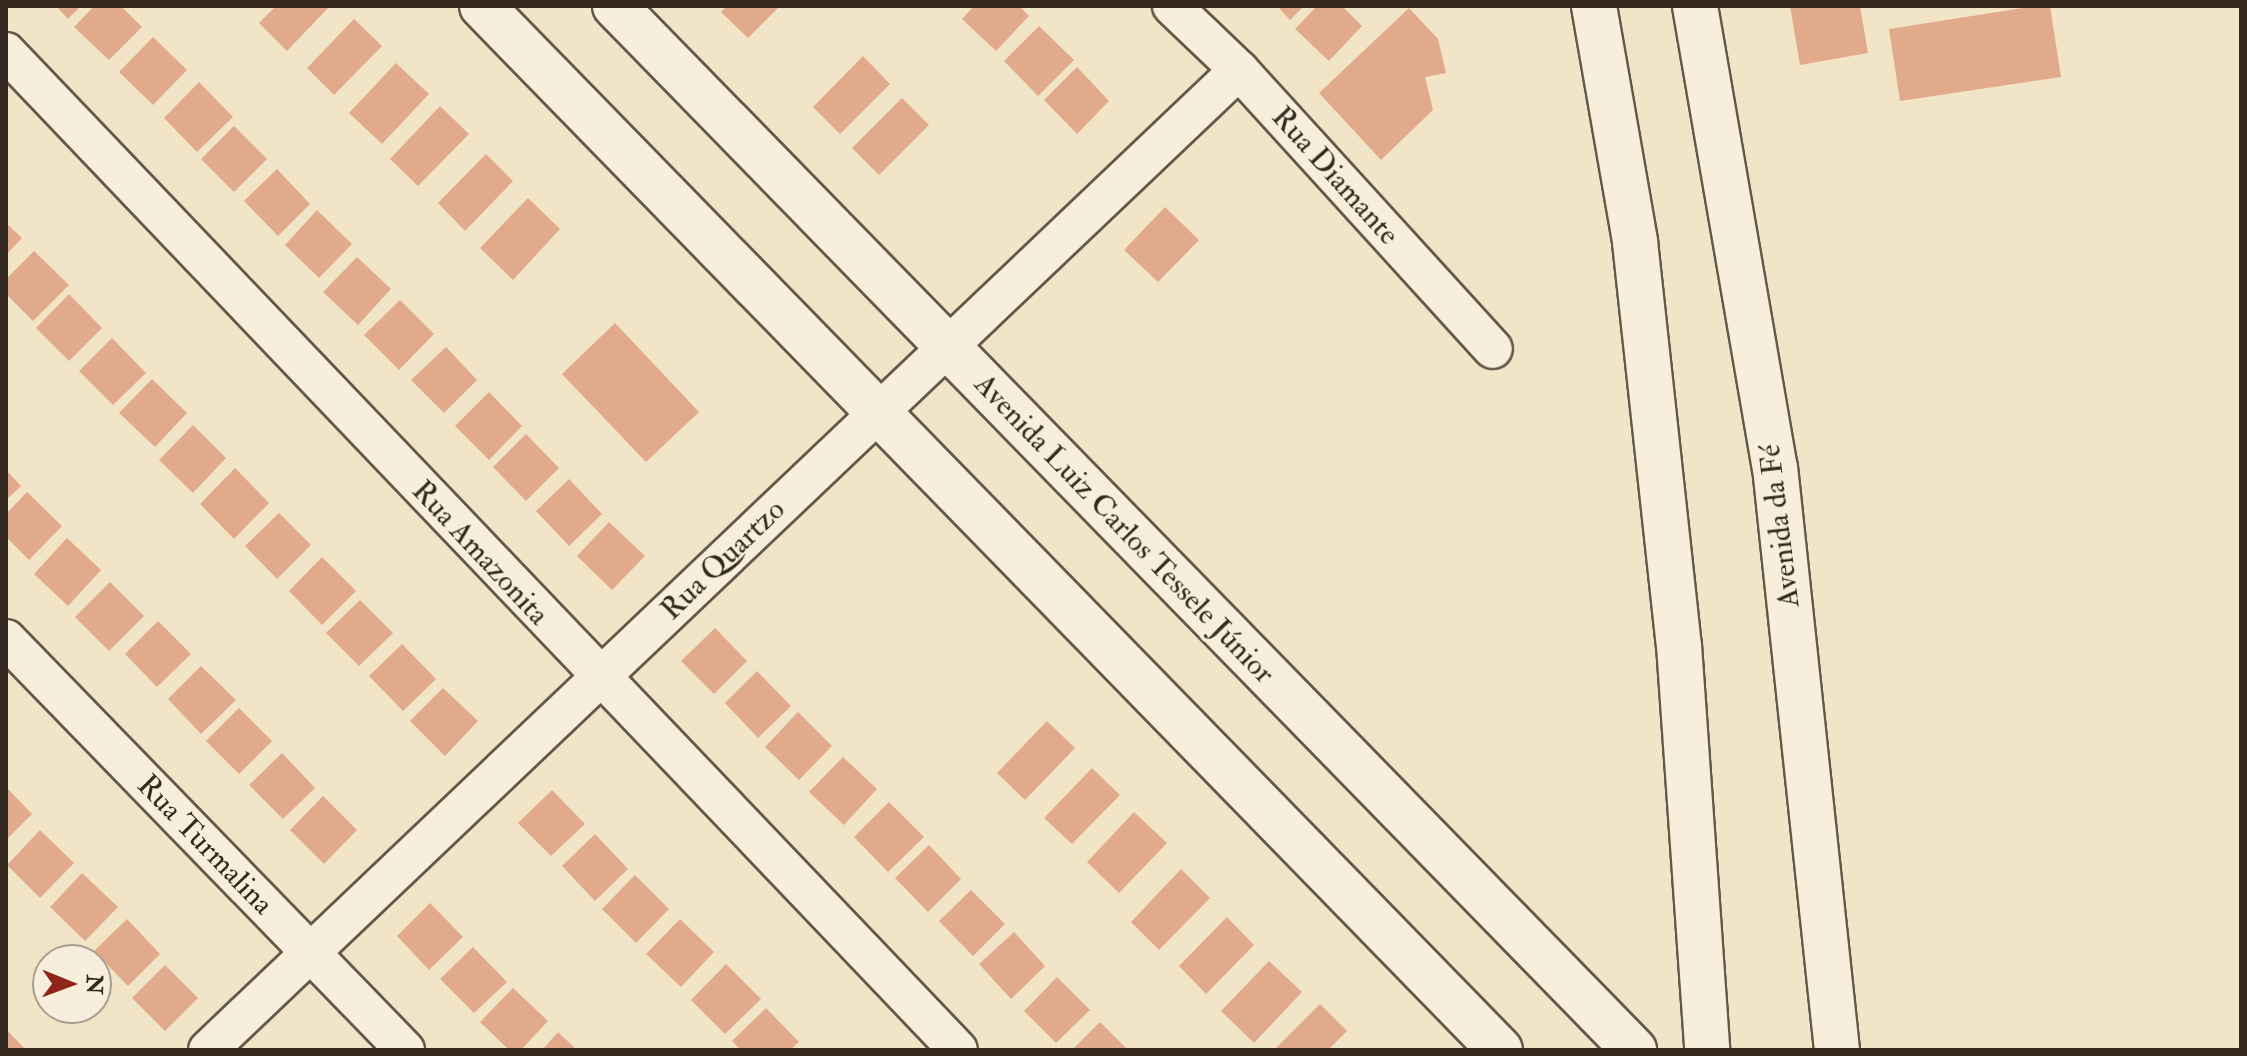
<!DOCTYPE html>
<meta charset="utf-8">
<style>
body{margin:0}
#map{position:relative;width:2247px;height:1056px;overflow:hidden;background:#f2e5c7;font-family:"IM FELL Double Pica",serif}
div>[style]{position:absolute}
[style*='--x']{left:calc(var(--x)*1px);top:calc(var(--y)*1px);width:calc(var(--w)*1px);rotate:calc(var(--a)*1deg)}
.building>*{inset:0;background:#e1aa8d}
.roads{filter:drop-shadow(2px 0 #645849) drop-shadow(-2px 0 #645849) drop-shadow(0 2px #645849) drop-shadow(0 -2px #645849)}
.street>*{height:38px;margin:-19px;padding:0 19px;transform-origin:19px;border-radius:19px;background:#f7eedb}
.secondary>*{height:44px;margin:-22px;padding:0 22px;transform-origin:22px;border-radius:22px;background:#f7eedb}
span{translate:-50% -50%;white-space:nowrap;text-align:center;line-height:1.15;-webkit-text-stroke:7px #f7eedb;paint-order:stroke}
.street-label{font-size:30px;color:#35291f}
.frame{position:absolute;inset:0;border:8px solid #35291f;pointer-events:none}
.north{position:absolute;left:32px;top:944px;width:80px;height:80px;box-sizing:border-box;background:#f7eedb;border:2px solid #a99f90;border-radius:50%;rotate:91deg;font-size:22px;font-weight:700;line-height:32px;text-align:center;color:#35291f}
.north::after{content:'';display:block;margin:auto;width:28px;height:36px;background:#8f2418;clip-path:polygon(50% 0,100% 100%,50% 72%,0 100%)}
</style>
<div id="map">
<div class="building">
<div style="clip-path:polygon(56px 6px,81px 6px,68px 19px)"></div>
<div style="clip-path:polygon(94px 6px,121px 6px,142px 27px,109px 60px,74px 27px)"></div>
<div style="clip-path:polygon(276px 6px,330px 6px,287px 51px,259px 23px)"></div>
<div style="clip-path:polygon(727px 6px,780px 6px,748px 38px,721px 12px)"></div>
<div style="clip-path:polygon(974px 6px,1019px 6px,1029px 16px,996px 51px,962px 19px)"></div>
<div style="clip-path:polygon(1277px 6px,1304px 6px,1290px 20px)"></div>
<div style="clip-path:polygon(1317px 6px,1342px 6px,1362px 26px,1329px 61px,1295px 29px)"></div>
<div style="clip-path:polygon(1790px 6px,1860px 6px,1868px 53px,1800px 65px)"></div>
<div style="clip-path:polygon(2035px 6px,2050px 6px,2061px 77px,1900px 101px,1889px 29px)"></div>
<div style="clip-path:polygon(1409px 8px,1438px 39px,1446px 73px,1425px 77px,1433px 110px,1381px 160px,1319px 93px)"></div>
<div style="clip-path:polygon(354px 19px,382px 46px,334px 95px,307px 68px)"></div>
<div style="clip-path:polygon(1039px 26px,1074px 60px,1038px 96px,1004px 61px)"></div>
<div style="clip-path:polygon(153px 37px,187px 70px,153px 105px,119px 72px)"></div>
<div style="clip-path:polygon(863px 56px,890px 84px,840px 134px,813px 107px)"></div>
<div style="clip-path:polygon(396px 63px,429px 94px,382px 144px,349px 113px)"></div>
<div style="clip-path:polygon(1077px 67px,1109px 101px,1077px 134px,1044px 100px)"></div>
<div style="clip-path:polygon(199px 82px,233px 117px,197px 152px,164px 118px)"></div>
<div style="clip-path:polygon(902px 98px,929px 125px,879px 175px,852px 148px)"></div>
<div style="clip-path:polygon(440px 106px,469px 134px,418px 186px,390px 159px)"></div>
<div style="clip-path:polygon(234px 126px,267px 159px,234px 192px,201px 159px)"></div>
<div style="clip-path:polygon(486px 154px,513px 181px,465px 231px,438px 203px)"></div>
<div style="clip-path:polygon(277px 169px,310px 204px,278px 236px,244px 201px)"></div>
<div style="clip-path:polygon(528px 198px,560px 229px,513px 280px,480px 248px)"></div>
<div style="clip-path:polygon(1165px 207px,1199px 240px,1158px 282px,1124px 250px)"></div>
<div style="clip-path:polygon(317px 210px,352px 244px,319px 278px,285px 245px)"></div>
<div style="clip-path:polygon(6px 223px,22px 238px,6px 255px)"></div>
<div style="clip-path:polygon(34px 251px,69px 285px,33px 321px,6px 294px,6px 279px)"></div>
<div style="clip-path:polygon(357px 257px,391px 289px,358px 325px,323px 292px)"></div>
<div style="clip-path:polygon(69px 294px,102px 328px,69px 361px,36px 328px)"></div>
<div style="clip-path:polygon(400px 300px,434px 334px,399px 370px,364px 335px)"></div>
<div style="clip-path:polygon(615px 323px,699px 412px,646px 462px,562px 374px)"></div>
<div style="clip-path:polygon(112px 338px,146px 373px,113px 405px,79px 371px)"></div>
<div style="clip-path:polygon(446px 347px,477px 380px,444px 413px,411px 380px)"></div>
<div style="clip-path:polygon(152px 379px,187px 413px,155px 447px,119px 413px)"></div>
<div style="clip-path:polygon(489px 392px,522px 426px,489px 460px,455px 426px)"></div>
<div style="clip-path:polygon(193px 425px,226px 458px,193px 493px,159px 460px)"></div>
<div style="clip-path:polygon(526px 434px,559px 468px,526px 501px,493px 467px)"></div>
<div style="clip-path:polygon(235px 468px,269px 503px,234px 539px,200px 504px)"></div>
<div style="clip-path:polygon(6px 470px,21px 486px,6px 500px)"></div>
<div style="clip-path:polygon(569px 479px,602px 514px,569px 546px,536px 511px)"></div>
<div style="clip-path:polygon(27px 492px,62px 526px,29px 560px,6px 537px,6px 514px)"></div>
<div style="clip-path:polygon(279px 513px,311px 545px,277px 579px,245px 546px)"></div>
<div style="clip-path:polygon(609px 522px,645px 556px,612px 590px,577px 556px)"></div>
<div style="clip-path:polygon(67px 538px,101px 570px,68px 606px,34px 574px)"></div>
<div style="clip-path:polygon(322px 557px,356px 591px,322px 625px,289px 591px)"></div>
<div style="clip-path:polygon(110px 582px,144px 616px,109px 651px,75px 617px)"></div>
<div style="clip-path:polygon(360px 600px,393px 633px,359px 666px,326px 633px)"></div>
<div style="clip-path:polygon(158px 621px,191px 654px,157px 687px,125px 654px)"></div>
<div style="clip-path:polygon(715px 628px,747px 661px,714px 694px,681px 661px)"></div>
<div style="clip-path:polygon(402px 644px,436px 679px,403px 711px,369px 676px)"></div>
<div style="clip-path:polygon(201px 666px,236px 700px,201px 734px,168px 699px)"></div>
<div style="clip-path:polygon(757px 671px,791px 706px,758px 738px,725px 703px)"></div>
<div style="clip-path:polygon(443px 688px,478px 721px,445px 756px,410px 721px)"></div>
<div style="clip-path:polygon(239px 708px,272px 741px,239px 774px,206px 741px)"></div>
<div style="clip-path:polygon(798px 712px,832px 746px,799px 780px,765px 747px)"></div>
<div style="clip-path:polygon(1047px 721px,1075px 748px,1025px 800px,997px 773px)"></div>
<div style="clip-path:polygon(282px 753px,315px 788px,283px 819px,249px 785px)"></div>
<div style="clip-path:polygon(843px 757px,877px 789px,844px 825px,809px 792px)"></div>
<div style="clip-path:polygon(1092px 768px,1120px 795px,1072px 844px,1044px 818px)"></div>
<div style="clip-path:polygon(6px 787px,32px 814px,6px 840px)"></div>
<div style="clip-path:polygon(552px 790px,585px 824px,551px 856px,518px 823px)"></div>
<div style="clip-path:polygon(323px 796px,357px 830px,324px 864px,290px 830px)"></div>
<div style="clip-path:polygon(889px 802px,924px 837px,888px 872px,854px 837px)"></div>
<div style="clip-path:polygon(1134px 812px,1167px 843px,1119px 893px,1087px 862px)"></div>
<div style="clip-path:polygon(40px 830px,74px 863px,40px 898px,7px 865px)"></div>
<div style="clip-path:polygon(595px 834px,628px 869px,595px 901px,562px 866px)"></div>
<div style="clip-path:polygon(929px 845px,961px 879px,928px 912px,895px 878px)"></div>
<div style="clip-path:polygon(1181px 869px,1210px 898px,1159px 950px,1131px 922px)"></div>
<div style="clip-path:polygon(82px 873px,118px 907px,85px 941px,50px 907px)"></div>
<div style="clip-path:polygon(635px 875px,669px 909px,636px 943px,602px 909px)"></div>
<div style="clip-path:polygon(971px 890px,1005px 924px,973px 956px,939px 921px)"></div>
<div style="clip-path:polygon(430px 903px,463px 937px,429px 970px,397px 936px)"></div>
<div style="clip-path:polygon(1227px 917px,1254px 945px,1206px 994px,1179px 966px)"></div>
<div style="clip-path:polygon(127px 919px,160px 954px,128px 986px,94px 951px)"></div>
<div style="clip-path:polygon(680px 919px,714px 952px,681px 987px,646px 954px)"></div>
<div style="clip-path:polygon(1014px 932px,1045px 966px,1011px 999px,979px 964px)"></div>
<div style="clip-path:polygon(473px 947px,507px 982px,474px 1013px,440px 979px)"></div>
<div style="clip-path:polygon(1269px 961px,1302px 992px,1254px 1043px,1221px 1011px)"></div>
<div style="clip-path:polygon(726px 964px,761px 999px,725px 1034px,691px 1000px)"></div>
<div style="clip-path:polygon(165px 965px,198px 998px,165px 1031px,132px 998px)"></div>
<div style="clip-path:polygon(1057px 977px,1090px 1010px,1056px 1043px,1024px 1011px)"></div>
<div style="clip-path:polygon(513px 988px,548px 1021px,521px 1050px,509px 1050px,480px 1022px)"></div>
<div style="clip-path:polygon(1320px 1004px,1347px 1031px,1328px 1050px,1274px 1050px)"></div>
<div style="clip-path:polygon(766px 1008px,799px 1042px,790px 1050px,741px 1050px,732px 1041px)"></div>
<div style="clip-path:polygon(1100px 1022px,1128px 1050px,1072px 1050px)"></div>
<div style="clip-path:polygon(6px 1029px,26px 1050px,6px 1050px)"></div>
<div style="clip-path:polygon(558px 1032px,577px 1050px,542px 1050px)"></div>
</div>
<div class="roads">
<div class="street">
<div style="--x:1172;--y:6;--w:93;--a:43.7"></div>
<div style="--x:1239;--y:70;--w:377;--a:47.7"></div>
<div style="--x:6;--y:52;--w:1379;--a:46.35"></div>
<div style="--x:6;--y:639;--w:573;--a:45.85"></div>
<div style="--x:208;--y:1050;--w:1422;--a:-43.55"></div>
</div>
<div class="secondary">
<div style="--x:482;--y:6;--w:1458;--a:45.72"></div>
<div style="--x:615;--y:6;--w:1459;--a:45.69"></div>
<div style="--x:1594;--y:6;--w:240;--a:80.1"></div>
<div style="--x:1635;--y:242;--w:405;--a:83.8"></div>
<div style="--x:1679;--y:645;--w:406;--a:86"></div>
<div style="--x:1695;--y:6;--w:468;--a:80.2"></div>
<div style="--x:1775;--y:467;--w:586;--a:83.93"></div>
</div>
</div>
<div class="street-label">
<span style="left:1335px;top:176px;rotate:48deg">Rua Diamante</span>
<span style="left:1780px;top:526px;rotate:-97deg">Avenida da Fé</span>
<span style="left:1124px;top:529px;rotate:46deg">Avenida Luiz Carlos Tessele Júnior</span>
<span style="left:480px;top:553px;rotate:47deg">Rua Amazonita</span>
<span style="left:723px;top:560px;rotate:-44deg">Rua Quartzo</span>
<span style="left:205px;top:845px;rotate:46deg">Rua Turmalina</span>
</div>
<div class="frame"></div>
<div class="north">N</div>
</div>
